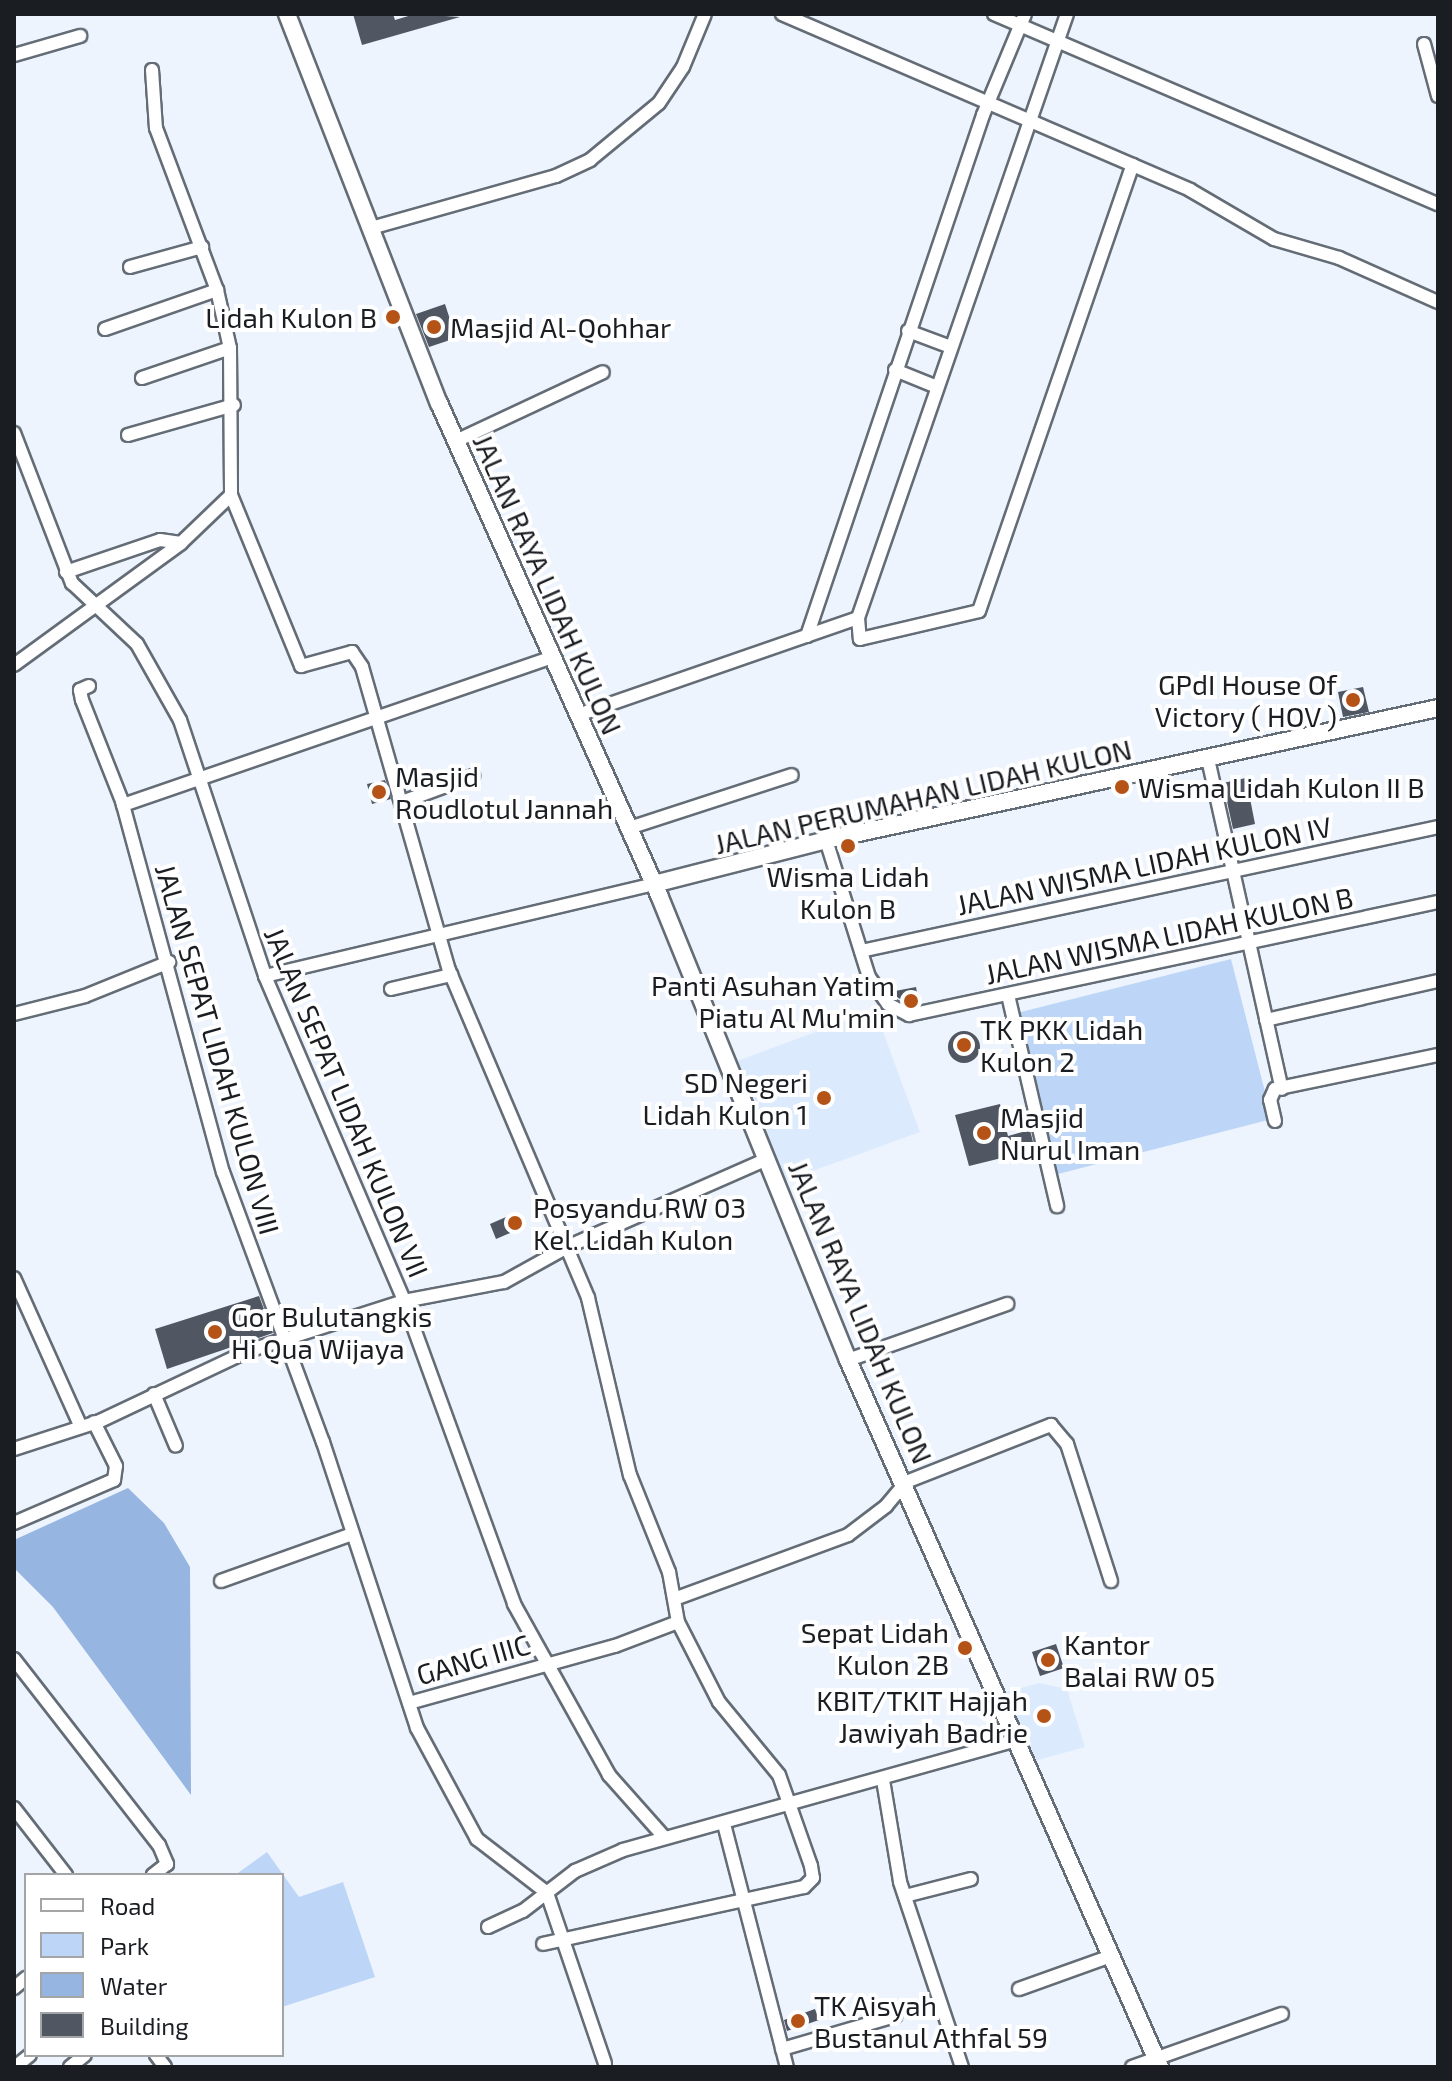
<!DOCTYPE html>
<style>
body{margin:0}
#map{position:relative;width:1452px;height:2081px;overflow:hidden;background:#edf4fe;font-family:"Exo 2",sans-serif}
div>[style]{position:absolute}
[style*='--x']{left:calc(var(--x)*1px);top:calc(var(--y)*1px);width:calc(var(--w)*1px);rotate:calc(var(--a)*1deg)}
.built>*{inset:0;background:#dceafd}
.green>*{inset:0;background:#bdd6f8}
.water>*{inset:0;background:#96b5e1}
.building>*{inset:0;background:#505762}
.round{border-radius:50%}
.roads{filter:drop-shadow(2px 0 #646c76) drop-shadow(-2px 0 #646c76) drop-shadow(0 2px #646c76) drop-shadow(0 -2px #646c76)}
.street>*{height:12px;margin:-6px;padding:0 6px;transform-origin:6px;border-radius:6px;background:#fff}
.secondary>*{height:16px;margin:-8px;padding:0 8px;transform-origin:8px;border-radius:8px;background:#fff}
.dots>*{width:22px;height:22px;translate:-50% -50%;box-sizing:border-box;border:4px solid #fff;border-radius:50%}
span{translate:-50% -50%;white-space:nowrap;text-align:center;line-height:1.15;-webkit-text-stroke:8px #fff;paint-order:stroke}
.poi-label{font-size:28px;color:#1a1d22}
.right{translate:-100% -50%;text-align:right}
.left{translate:0 -50%;text-align:left}
.street-label{font-size:28px;color:#1a1d22}
.frame{position:absolute;inset:0;border:16px solid #1a1d22;pointer-events:none}
.legend{position:absolute;left:24px;top:1873px;width:260px;height:184px;box-sizing:border-box;background:#fff;border:2px solid #a3a5a7;margin:0;padding:10px 14px;list-style:none;font-size:24px;color:#1a1d22}
.legend li{display:flex;align-items:center;gap:16px;height:40px}
.legend b{width:40px;border:2px solid #a3a5a7}
</style>
<div id="map">
<div class="built">
<div style="clip-path:polygon(875px 1010px,920px 1132px,774px 1185px,729px 1064px)"></div>
<div style="clip-path:polygon(1039px 1683px,1067px 1689px,1085px 1747px,1031px 1762px,1004px 1693px)"></div>
</div>
<div class="green">
<div style="clip-path:polygon(1231px 959px,1272px 1119px,1058px 1174px,1017px 1013px)"></div>
<div style="clip-path:polygon(267px 1852px,299px 1897px,343px 1882px,375px 1977px,282px 2007px,282px 1875px,235px 1875px)"></div>
</div>
<div class="water">
<div style="clip-path:polygon(128px 1488px,164px 1523px,190px 1567px,191px 1795px,53px 1607px,14px 1568px,14px 1540px)"></div>
</div>
<div class="building">
<div style="clip-path:polygon(353px 14px,393px 14px,395px 20px,415px 14px,460px 17px,362px 45px)"></div>
<div style="clip-path:polygon(445px 304px,456px 338px,429px 347px,416px 314px)"></div>
<div style="clip-path:polygon(1363px 687px,1369px 712px,1343px 717px,1338px 692px)"></div>
<div style="clip-path:polygon(1246px 778px,1255px 824px,1233px 829px,1223px 783px)"></div>
<div style="clip-path:polygon(385px 780px,391px 799px,372px 804px,367px 784px)"></div>
<div style="clip-path:polygon(916px 987px,919px 1004px,910px 1006px,890px 992px)"></div>
<div class="round" style="left:948px;top:1031px;width:32px;height:32px"></div>
<div style="clip-path:polygon(1000px 1104px,1008px 1136px,1030px 1130px,1035px 1150px,969px 1166px,955px 1115px)"></div>
<div style="clip-path:polygon(515px 1213px,522px 1228px,496px 1239px,490px 1224px)"></div>
<div style="clip-path:polygon(259px 1296px,273px 1333px,167px 1369px,155px 1329px)"></div>
<div style="clip-path:polygon(1056px 1644px,1064px 1668px,1040px 1676px,1032px 1652px)"></div>
<div style="clip-path:polygon(815px 2009px,819px 2020px,787px 2031px,784px 2020px)"></div>
</div>
<div class="roads">
<div class="street">
<div style="--x:782;--y:14;--w:444;--a:23.3"></div>
<div style="--x:1190;--y:190;--w:97;--a:30.3"></div>
<div style="--x:1274;--y:239;--w:68;--a:16.3"></div>
<div style="--x:1339;--y:258;--w:108;--a:24"></div>
<div style="--x:994;--y:14;--w:483;--a:23.2"></div>
<div style="--x:1067;--y:14;--w:639;--a:109.09"></div>
<div style="--x:858;--y:618;--w:21;--a:85"></div>
<div style="--x:860;--y:639;--w:122;--a:-13.2"></div>
<div style="--x:979;--y:611;--w:472;--a:-71"></div>
<div style="--x:1424;--y:44;--w:54;--a:74.9"></div>
<div style="--x:14;--y:55;--w:69;--a:-16.1"></div>
<div style="--x:152;--y:70;--w:58;--a:86.1"></div>
<div style="--x:156;--y:128;--w:173;--a:69.4"></div>
<div style="--x:217;--y:290;--w:59;--a:77.4"></div>
<div style="--x:230;--y:348;--w:147;--a:89.6"></div>
<div style="--x:231;--y:495;--w:185;--a:67.7"></div>
<div style="--x:301;--y:666;--w:53;--a:-15.4"></div>
<div style="--x:352;--y:652;--w:18;--a:56"></div>
<div style="--x:362;--y:667;--w:315;--a:74"></div>
<div style="--x:449;--y:970;--w:356;--a:67"></div>
<div style="--x:588;--y:1298;--w:182;--a:76.7"></div>
<div style="--x:630;--y:1475;--w:105;--a:68.1"></div>
<div style="--x:669;--y:1572;--w:51;--a:79.8"></div>
<div style="--x:678;--y:1622;--w:90;--a:62.9"></div>
<div style="--x:719;--y:1702;--w:94;--a:50.6"></div>
<div style="--x:779;--y:1775;--w:96;--a:70.6"></div>
<div style="--x:811;--y:1866;--w:12;--a:81"></div>
<div style="--x:813;--y:1878;--w:13;--a:135"></div>
<div style="--x:804;--y:1887;--w:267;--a:167.7"></div>
<div style="--x:371;--y:228;--w:192;--a:-15.7"></div>
<div style="--x:556;--y:176;--w:38;--a:-25"></div>
<div style="--x:590;--y:160;--w:89;--a:-39.6"></div>
<div style="--x:659;--y:103;--w:43;--a:-56.3"></div>
<div style="--x:683;--y:67;--w:57;--a:-67.5"></div>
<div style="--x:130;--y:267;--w:75;--a:-15.5"></div>
<div style="--x:105;--y:329;--w:119;--a:-19.2"></div>
<div style="--x:908;--y:331;--w:46;--a:20.4"></div>
<div style="--x:895;--y:370;--w:45;--a:22"></div>
<div style="--x:142;--y:378;--w:93;--a:-18.8"></div>
<div style="--x:14;--y:433;--w:161;--a:68.9"></div>
<div style="--x:72;--y:583;--w:89;--a:43.2"></div>
<div style="--x:137;--y:644;--w:87;--a:60.5"></div>
<div style="--x:180;--y:720;--w:270;--a:71.6"></div>
<div style="--x:265;--y:976;--w:353;--a:66.8"></div>
<div style="--x:404;--y:1301;--w:322;--a:70"></div>
<div style="--x:514;--y:1604;--w:196;--a:60.9"></div>
<div style="--x:609;--y:1775;--w:83;--a:48.4"></div>
<div style="--x:128;--y:435;--w:110;--a:-15.8"></div>
<div style="--x:456;--y:441;--w:162;--a:-25.1"></div>
<div style="--x:66;--y:572;--w:99;--a:-18.8"></div>
<div style="--x:160;--y:540;--w:21;--a:8"></div>
<div style="--x:807;--y:636;--w:550;--a:-71.33"></div>
<div style="--x:983;--y:115;--w:109;--a:-67.4"></div>
<div style="--x:14;--y:665;--w:207;--a:-36.1"></div>
<div style="--x:181;--y:543;--w:69;--a:-43.8"></div>
<div style="--x:89;--y:686;--w:10;--a:156"></div>
<div style="--x:80;--y:690;--w:10;--a:79"></div>
<div style="--x:82;--y:700;--w:109;--a:68.4"></div>
<div style="--x:122;--y:801;--w:385;--a:74.8"></div>
<div style="--x:223;--y:1172;--w:288;--a:69.7"></div>
<div style="--x:323;--y:1442;--w:301;--a:71.8"></div>
<div style="--x:417;--y:1728;--w:126;--a:61.6"></div>
<div style="--x:477;--y:1839;--w:88;--a:37.6"></div>
<div style="--x:547;--y:1893;--w:180;--a:71.2"></div>
<div style="--x:578;--y:715;--w:296;--a:-19.1"></div>
<div style="--x:1208;--y:759;--w:338;--a:77.4"></div>
<div style="--x:402;--y:802;--w:76;--a:-20.1"></div>
<div style="--x:123;--y:805;--w:455;--a:-19"></div>
<div style="--x:629;--y:828;--w:171;--a:-18"></div>
<div style="--x:826;--y:840;--w:144;--a:72.6"></div>
<div style="--x:869;--y:977;--w:33;--a:55"></div>
<div style="--x:888;--y:1004;--w:24;--a:28"></div>
<div style="--x:909;--y:1015;--w:541;--a:-12.06"></div>
<div style="--x:861;--y:951;--w:590;--a:-12.13"></div>
<div style="--x:265;--y:976;--w:400;--a:-13.3"></div>
<div style="--x:391;--y:989;--w:62;--a:-13.1"></div>
<div style="--x:1008;--y:995;--w:217;--a:76.9"></div>
<div style="--x:14;--y:1014;--w:73;--a:-14.2"></div>
<div style="--x:85;--y:996;--w:91;--a:-22"></div>
<div style="--x:1266;--y:1020;--w:176;--a:-12.8"></div>
<div style="--x:1275;--y:1121;--w:22;--a:-103"></div>
<div style="--x:1270;--y:1100;--w:12;--a:-66"></div>
<div style="--x:1275;--y:1089;--w:167;--a:-11.8"></div>
<div style="--x:14;--y:1278;--w:163;--a:65.8"></div>
<div style="--x:848;--y:1360;--w:169;--a:-19.4"></div>
<div style="--x:154;--y:1394;--w:56;--a:67.1"></div>
<div style="--x:14;--y:1449;--w:90;--a:-18"></div>
<div style="--x:100;--y:1421;--w:164;--a:-25.3"></div>
<div style="--x:248;--y:1351;--w:164;--a:-17.8"></div>
<div style="--x:404;--y:1301;--w:102;--a:-10.8"></div>
<div style="--x:504;--y:1282;--w:74;--a:-29"></div>
<div style="--x:569;--y:1246;--w:216;--a:-23.7"></div>
<div style="--x:14;--y:1523;--w:109;--a:-23.3"></div>
<div style="--x:114;--y:1480;--w:14;--a:-82"></div>
<div style="--x:116;--y:1466;--w:49;--a:-116.6"></div>
<div style="--x:221;--y:1581;--w:139;--a:-19.7"></div>
<div style="--x:677;--y:1598;--w:182;--a:-20.2"></div>
<div style="--x:848;--y:1535;--w:48;--a:-37.3"></div>
<div style="--x:886;--y:1506;--w:31;--a:-50"></div>
<div style="--x:906;--y:1482;--w:156;--a:-21.5"></div>
<div style="--x:1051;--y:1425;--w:25;--a:50"></div>
<div style="--x:1067;--y:1444;--w:144;--a:72.2"></div>
<div style="--x:14;--y:1659;--w:236;--a:52.1"></div>
<div style="--x:159;--y:1845;--w:21;--a:67"></div>
<div style="--x:167;--y:1864;--w:18;--a:142"></div>
<div style="--x:409;--y:1703;--w:214;--a:-15.5"></div>
<div style="--x:615;--y:1646;--w:67;--a:-20.9"></div>
<div style="--x:883;--y:1780;--w:103;--a:80.5"></div>
<div style="--x:900;--y:1882;--w:195;--a:71.5"></div>
<div style="--x:14;--y:1808;--w:85;--a:52.2"></div>
<div style="--x:724;--y:1824;--w:251;--a:75.5"></div>
<div style="--x:905;--y:1896;--w:68;--a:-14.4"></div>
<div style="--x:488;--y:1927;--w:38;--a:-25"></div>
<div style="--x:523;--y:1911;--w:66;--a:-37.6"></div>
<div style="--x:575;--y:1871;--w:52;--a:-23.6"></div>
<div style="--x:623;--y:1850;--w:412;--a:-15.6"></div>
<div style="--x:14;--y:1988;--w:16;--a:-40"></div>
<div style="--x:1019;--y:1989;--w:98;--a:-19.7"></div>
<div style="--x:782;--y:2049;--w:118;--a:-16.3"></div>
<div style="--x:156;--y:2055;--w:15;--a:53"></div>
<div style="--x:15;--y:2067;--w:19;--a:-39"></div>
<div style="--x:70;--y:2067;--w:19;--a:-39"></div>
<div style="--x:1132;--y:2067;--w:159;--a:-19.5"></div>
</div>
<div class="secondary">
<div style="--x:287;--y:14;--w:418;--a:68.7"></div>
<div style="--x:439;--y:403;--w:539;--a:65.91"></div>
<div style="--x:659;--y:895;--w:502;--a:67.88"></div>
<div style="--x:848;--y:1360;--w:773;--a:66.19"></div>
<div style="--x:654;--y:884;--w:178;--a:-14.3"></div>
<div style="--x:826;--y:840;--w:626;--a:-12.17"></div>
</div>
</div>
<div class="dots">
<div style="left:393px;top:317px;background:#b55317"></div>
<div style="left:434px;top:327px;background:#b55317"></div>
<div style="left:1353px;top:700px;background:#b55317"></div>
<div style="left:1122px;top:787px;background:#b55317"></div>
<div style="left:379px;top:792px;background:#b55317"></div>
<div style="left:848px;top:846px;background:#b55317"></div>
<div style="left:911px;top:1001px;background:#b55317"></div>
<div style="left:964px;top:1045px;background:#b55317"></div>
<div style="left:824px;top:1098px;background:#b55317"></div>
<div style="left:984px;top:1133px;background:#b55317"></div>
<div style="left:515px;top:1223px;background:#b55317"></div>
<div style="left:215px;top:1332px;background:#b55317"></div>
<div style="left:965px;top:1648px;background:#b55317"></div>
<div style="left:1048px;top:1660px;background:#b55317"></div>
<div style="left:1044px;top:1716px;background:#b55317"></div>
<div style="left:798px;top:2021px;background:#b55317"></div>
</div>
<div class="poi-label">
<span class="right" style="left:377px;top:317px">Lidah Kulon B</span>
<span class="left" style="left:450px;top:327px">Masjid Al-Qohhar</span>
<span class="right" style="left:1337px;top:700px">GPdI House Of<br>Victory ( HOV )</span>
<span class="left" style="left:395px;top:792px">Masjid<br>Roudlotul Jannah</span>
<span class="left" style="left:1138px;top:787px">Wisma Lidah Kulon II B</span>
<span style="left:848px;top:892px">Wisma Lidah<br>Kulon B</span>
<span class="right" style="left:895px;top:1001px">Panti Asuhan Yatim<br>Piatu Al Mu'min</span>
<span class="left" style="left:980px;top:1045px">TK PKK Lidah<br>Kulon 2</span>
<span class="right" style="left:808px;top:1098px">SD Negeri<br>Lidah Kulon 1</span>
<span class="left" style="left:1000px;top:1133px">Masjid<br>Nurul Iman</span>
<span class="left" style="left:533px;top:1223px">Posyandu RW 03<br>Kel. Lidah Kulon</span>
<span class="left" style="left:231px;top:1332px">Gor Bulutangkis<br>Hi Qua Wijaya</span>
<span class="right" style="left:949px;top:1648px">Sepat Lidah<br>Kulon 2B</span>
<span class="left" style="left:1064px;top:1660px">Kantor<br>Balai RW 05</span>
<span class="right" style="left:1028px;top:1716px">KBIT/TKIT Hajjah<br>Jawiyah Badrie</span>
<span class="left" style="left:814px;top:2021px">TK Aisyah<br>Bustanul Athfal 59</span>
</div>
<div class="street-label">
<span style="left:548px;top:584px;rotate:66deg">JALAN RAYA LIDAH KULON</span>
<span style="left:923px;top:796px;rotate:-13deg">JALAN PERUMAHAN LIDAH KULON</span>
<span style="left:1144px;top:865px;rotate:-12deg">JALAN WISMA LIDAH KULON IV</span>
<span style="left:1169px;top:935px;rotate:-12deg">JALAN WISMA LIDAH KULON B</span>
<span style="left:218px;top:1049px;rotate:74deg">JALAN SEPAT LIDAH KULON VIII</span>
<span style="left:347px;top:1102px;rotate:67deg">JALAN SEPAT LIDAH KULON VII</span>
<span style="left:861px;top:1312px;rotate:67deg">JALAN RAYA LIDAH KULON</span>
<span style="left:473px;top:1659px;rotate:-16deg">GANG IIIC</span>
</div>
<div class="frame"></div>
<ul class="legend">
<li><b style="height:10px;background:#fff"></b>Road</li>
<li><b style="height:22px;background:#bdd6f8"></b>Park</li>
<li><b style="height:22px;background:#96b5e1"></b>Water</li>
<li><b style="height:22px;background:#505762"></b>Building</li>
</ul>
</div>
